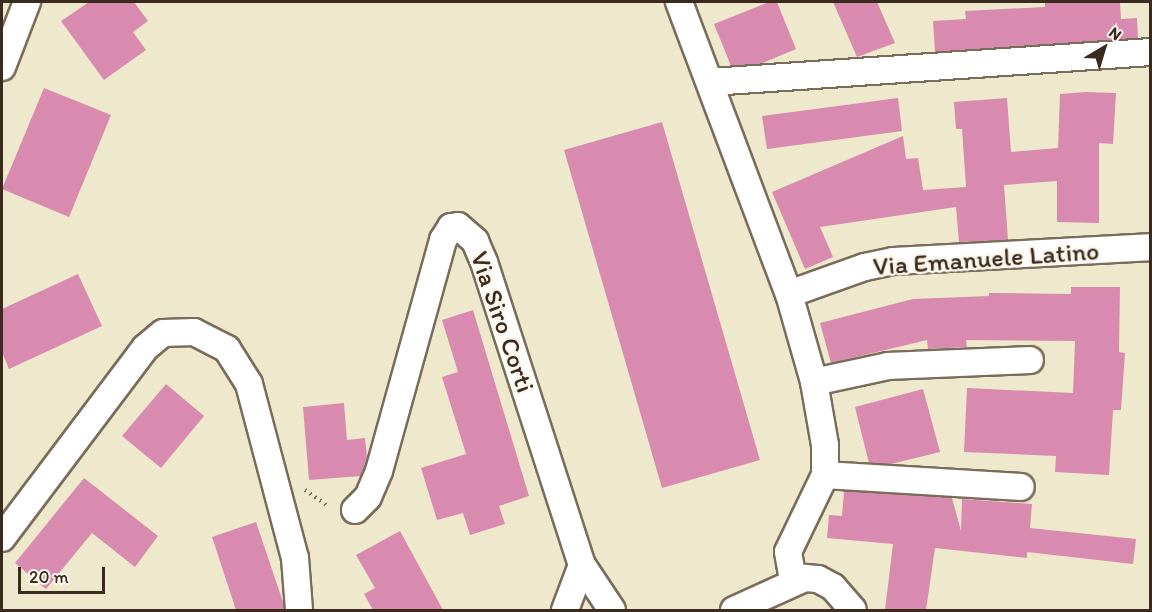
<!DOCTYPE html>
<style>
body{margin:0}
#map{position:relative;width:1152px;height:612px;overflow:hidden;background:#eee8cd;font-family:Itim,sans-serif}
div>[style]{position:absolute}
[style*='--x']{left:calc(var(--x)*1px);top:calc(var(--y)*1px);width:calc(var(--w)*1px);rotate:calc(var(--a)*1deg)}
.building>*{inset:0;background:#d98baf}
.path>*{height:4px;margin-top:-2px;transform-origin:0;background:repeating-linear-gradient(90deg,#7a6c5b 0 1.5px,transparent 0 6px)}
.roads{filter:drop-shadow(2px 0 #7a6c5b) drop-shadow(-2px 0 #7a6c5b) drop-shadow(0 2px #7a6c5b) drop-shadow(0 -2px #7a6c5b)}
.street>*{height:26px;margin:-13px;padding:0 13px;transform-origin:13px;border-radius:13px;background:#fff}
span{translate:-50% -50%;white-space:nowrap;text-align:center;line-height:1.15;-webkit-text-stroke:5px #fbf7ec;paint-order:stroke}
.street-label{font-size:26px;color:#3b2a1e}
.frame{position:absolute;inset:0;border:3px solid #3b2a1e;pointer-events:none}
.north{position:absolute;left:1074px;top:18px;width:60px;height:60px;-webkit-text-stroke:4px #fbf7ec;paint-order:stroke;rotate:38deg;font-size:16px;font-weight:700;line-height:24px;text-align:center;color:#3b2a1e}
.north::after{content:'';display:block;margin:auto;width:21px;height:27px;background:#3b2a1e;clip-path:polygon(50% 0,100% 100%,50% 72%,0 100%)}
.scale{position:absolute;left:18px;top:567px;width:87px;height:27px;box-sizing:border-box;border:3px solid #3b2a1e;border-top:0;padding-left:8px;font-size:18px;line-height:21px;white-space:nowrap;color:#3b2a1e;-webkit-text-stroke:4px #fbf7ec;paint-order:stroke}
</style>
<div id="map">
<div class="building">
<div style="clip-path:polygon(89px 2px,134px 2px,148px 21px,133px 32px,146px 50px,104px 80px,61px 21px)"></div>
<div style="clip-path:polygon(769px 2px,777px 2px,796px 49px,760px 64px,731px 66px,714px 24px)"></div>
<div style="clip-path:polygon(833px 2px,877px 2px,895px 43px,857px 57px)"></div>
<div style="clip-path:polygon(1045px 2px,1120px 2px,1121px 19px,1137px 18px,1138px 38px,935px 52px,933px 21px,966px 19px,965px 11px,1045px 7px)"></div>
<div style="clip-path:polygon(44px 88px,111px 115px,69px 217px,2px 189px)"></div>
<div style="clip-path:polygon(1086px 92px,1116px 93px,1113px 144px,1099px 143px,1099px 223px,1057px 222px,1057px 181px,1004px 185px,1008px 240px,959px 242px,956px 207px,820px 227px,833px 257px,805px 269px,772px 192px,903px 136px,906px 159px,918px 158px,923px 190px,966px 187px,962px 129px,956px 129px,954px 102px,1007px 98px,1011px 152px,1058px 148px,1060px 94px)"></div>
<div style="clip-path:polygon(898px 98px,902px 131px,767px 149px,762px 116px)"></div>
<div style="clip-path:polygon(662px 122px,760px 460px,662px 488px,564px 150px)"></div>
<div style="clip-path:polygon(78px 274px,102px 326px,9px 369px,2px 352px,2px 309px)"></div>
<div style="clip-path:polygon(1071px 287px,1120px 287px,1119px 352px,1125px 353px,1121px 410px,1113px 410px,1109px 475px,1055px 472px,1056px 456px,964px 452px,967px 388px,1073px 393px,1075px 341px,966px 340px,967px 347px,928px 349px,927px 340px,831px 363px,820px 323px,913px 299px,989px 296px,989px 293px,1071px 294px)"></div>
<div style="clip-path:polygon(473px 310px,529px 496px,499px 506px,505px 524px,470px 535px,463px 513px,437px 520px,421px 468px,466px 454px,442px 377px,458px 372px,442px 320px)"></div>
<div style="clip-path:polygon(166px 384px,204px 416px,161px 468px,122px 436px)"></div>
<div style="clip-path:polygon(923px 389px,940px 452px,891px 464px,869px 463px,855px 407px)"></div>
<div style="clip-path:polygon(344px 403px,347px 440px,365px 438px,367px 457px,361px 476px,309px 480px,303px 407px)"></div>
<div style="clip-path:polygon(84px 478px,158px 536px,135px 567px,92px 533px,46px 589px,15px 563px)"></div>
<div style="clip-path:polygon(844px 491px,952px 498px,961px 531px,962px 499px,1032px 504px,1030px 528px,1136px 539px,1133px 564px,1027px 552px,1027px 558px,935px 548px,926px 610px,885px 610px,893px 544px,827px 538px,829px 515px,842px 516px)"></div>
<div style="clip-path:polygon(256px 522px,283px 602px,284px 610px,236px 610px,212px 537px)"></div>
<div style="clip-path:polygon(400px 531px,443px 610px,373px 610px,364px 594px,375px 588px,356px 555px)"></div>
</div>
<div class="path">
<div style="--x:305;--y:490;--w:29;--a:35"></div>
</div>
<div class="roads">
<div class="street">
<div style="--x:679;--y:2;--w:312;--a:69.4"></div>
<div style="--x:789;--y:294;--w:91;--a:74.1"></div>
<div style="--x:814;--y:382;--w:64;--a:80.1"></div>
<div style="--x:825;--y:445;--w:30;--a:90"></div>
<div style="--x:825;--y:475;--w:85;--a:115.7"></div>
<div style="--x:788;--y:552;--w:29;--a:80"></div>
<div style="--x:2;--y:67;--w:70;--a:-69"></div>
<div style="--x:711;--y:82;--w:440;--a:-3.9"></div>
<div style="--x:789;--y:294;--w:81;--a:-19.6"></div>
<div style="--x:865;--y:267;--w:29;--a:-12"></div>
<div style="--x:893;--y:261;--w:257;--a:-3.1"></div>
<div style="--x:814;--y:382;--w:76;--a:-12.2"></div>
<div style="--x:888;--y:366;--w:142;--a:-2.4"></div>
<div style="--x:825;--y:475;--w:196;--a:3.5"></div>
<div style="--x:355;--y:510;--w:18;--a:-45"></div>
<div style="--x:368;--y:497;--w:28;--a:-67"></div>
<div style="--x:379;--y:471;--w:240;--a:-74.5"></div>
<div style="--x:443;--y:240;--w:15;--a:-58"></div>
<div style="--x:451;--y:227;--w:7;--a:-8"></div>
<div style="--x:458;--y:226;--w:23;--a:41"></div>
<div style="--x:475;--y:241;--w:23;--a:67"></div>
<div style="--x:484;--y:262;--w:318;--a:72.1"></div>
<div style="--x:582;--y:565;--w:54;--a:56.3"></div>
<div style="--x:2;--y:538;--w:238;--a:-53"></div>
<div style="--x:145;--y:348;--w:23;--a:-40"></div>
<div style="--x:163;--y:333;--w:31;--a:-2"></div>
<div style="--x:194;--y:332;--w:37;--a:27"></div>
<div style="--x:227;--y:349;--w:41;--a:57.8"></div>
<div style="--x:249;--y:384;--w:180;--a:75.2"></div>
<div style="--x:295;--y:558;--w:52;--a:85.6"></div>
<div style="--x:565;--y:610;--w:48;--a:-69.3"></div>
<div style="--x:734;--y:610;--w:78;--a:-24.3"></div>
<div style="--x:805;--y:578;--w:13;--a:4"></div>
<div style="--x:818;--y:579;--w:17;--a:28"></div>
<div style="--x:833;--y:587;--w:30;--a:49"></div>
</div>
</div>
<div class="street-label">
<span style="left:986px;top:259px;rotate:-4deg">Via Emanuele Latino</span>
<span style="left:502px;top:322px;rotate:71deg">Via Siro Corti</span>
</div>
<div class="frame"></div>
<div class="north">N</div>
<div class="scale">20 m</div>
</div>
